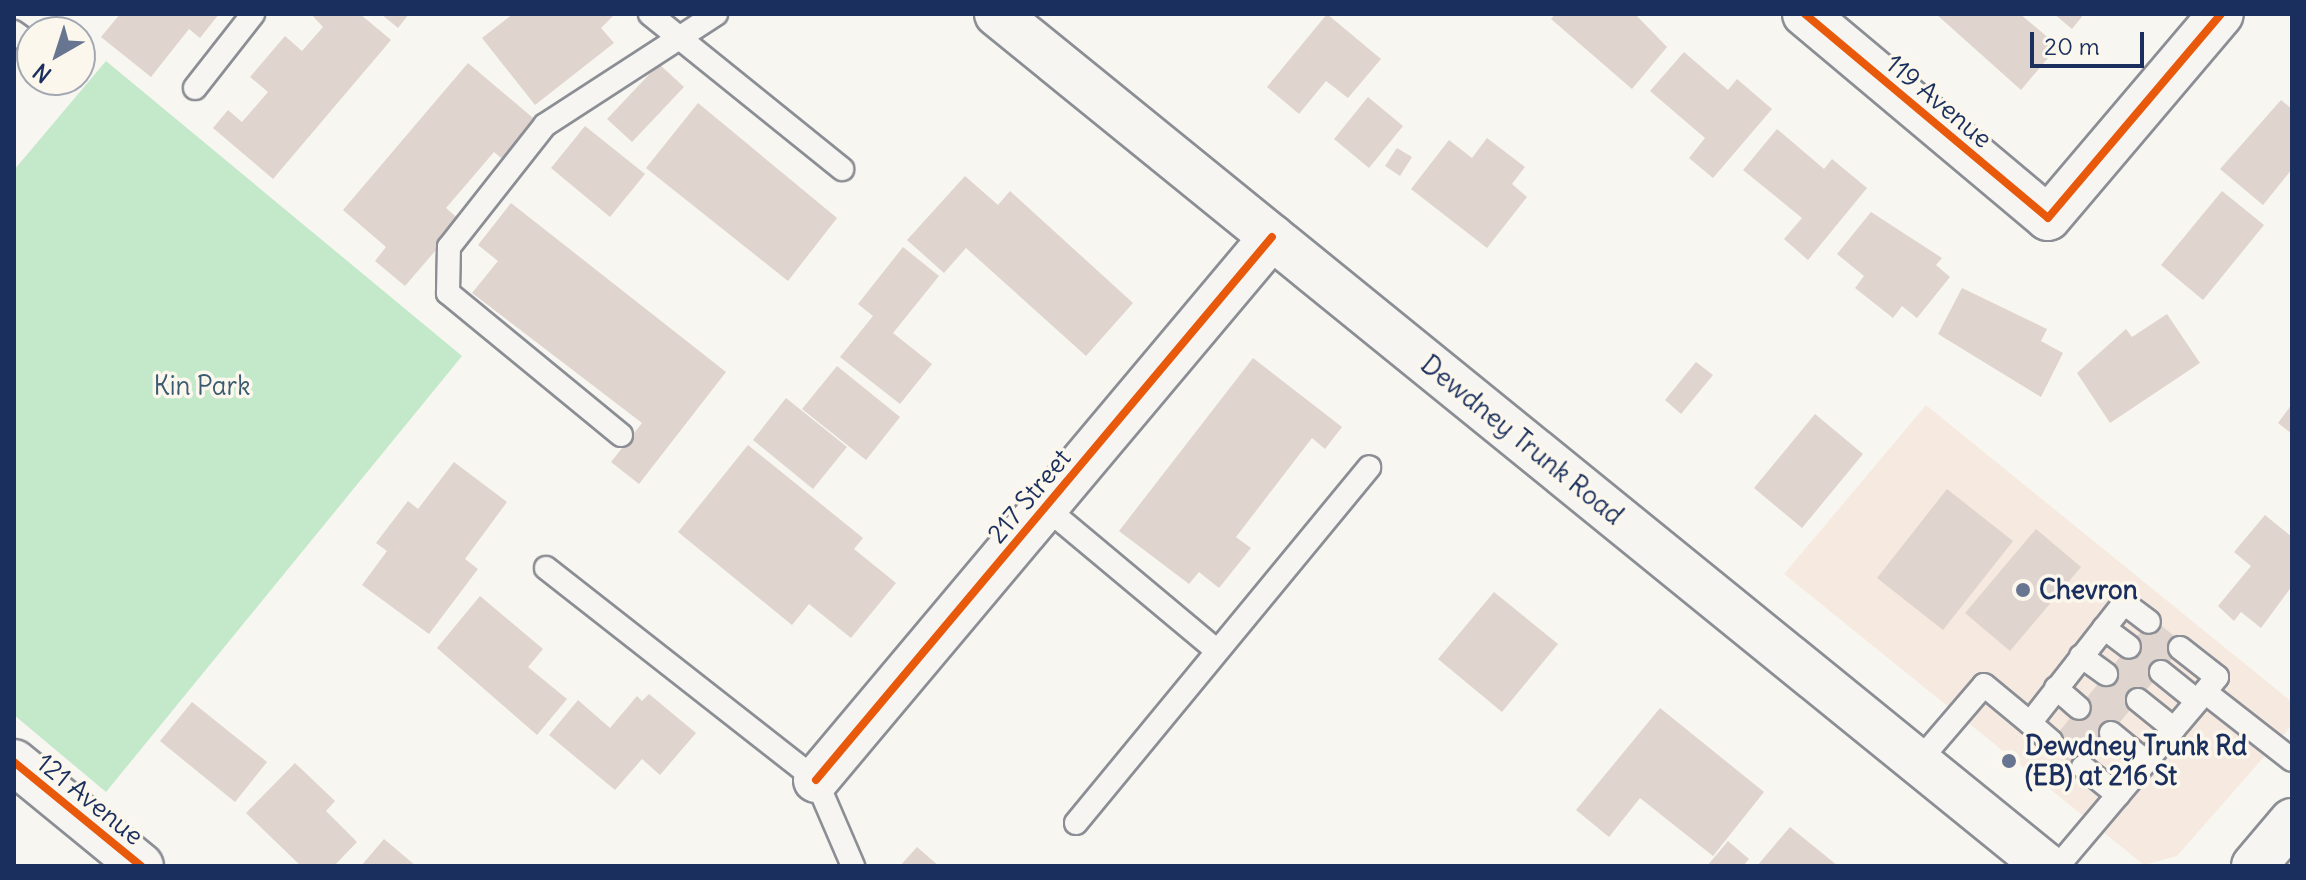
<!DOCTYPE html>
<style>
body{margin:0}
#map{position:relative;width:2306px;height:880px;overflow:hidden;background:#f8f6f0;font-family:Delius,sans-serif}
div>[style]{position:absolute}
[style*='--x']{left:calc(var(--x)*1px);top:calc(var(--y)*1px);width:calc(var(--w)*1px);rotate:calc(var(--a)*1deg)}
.built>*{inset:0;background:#f6eae0}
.green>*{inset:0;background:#c3e9ca}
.building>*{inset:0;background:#dfd4ce}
.roads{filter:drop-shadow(2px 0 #8b8e94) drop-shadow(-2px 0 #8b8e94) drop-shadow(0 2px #8b8e94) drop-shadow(0 -2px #8b8e94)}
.lane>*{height:22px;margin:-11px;padding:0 11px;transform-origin:11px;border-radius:11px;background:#f6f5f1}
.street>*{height:44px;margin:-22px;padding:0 22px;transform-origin:22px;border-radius:22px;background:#f6f5f1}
.secondary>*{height:44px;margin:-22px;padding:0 22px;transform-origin:22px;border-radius:22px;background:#f6f5f1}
.cycleway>*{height:8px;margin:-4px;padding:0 4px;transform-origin:4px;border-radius:4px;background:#e8590c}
.dots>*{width:22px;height:22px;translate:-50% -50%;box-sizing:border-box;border:4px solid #fbf7ec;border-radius:50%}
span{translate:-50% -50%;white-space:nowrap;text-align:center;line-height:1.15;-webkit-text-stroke:7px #fbf7ec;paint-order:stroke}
.street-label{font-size:26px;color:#1b2f5e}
.park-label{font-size:26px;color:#3a5b71}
.poi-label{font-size:26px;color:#1b2f5e;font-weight:700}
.left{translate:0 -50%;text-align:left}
.frame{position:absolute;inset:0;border:16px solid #1b2f5e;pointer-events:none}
.north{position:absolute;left:16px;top:16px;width:80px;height:80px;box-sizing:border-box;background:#fbf7ec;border:2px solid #a1a7b3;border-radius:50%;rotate:219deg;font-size:22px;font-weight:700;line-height:32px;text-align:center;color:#1b2f5e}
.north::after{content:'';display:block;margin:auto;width:28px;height:36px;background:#687591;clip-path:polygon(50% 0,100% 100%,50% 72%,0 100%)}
.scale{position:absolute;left:2030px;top:32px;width:114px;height:36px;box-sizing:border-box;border:4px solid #1b2f5e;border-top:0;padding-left:10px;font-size:24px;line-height:28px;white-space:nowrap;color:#1b2f5e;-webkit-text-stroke:6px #fbf7ec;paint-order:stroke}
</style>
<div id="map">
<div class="built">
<div style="clip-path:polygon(1926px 405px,2292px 702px,2292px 725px,2177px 856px,2144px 865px,1784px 574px)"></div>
</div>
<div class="green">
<div style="clip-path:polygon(106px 61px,462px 356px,106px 792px,14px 715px,14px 170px)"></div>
</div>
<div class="building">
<div style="clip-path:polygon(120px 14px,219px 14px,200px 38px,189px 29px,151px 77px,101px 37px)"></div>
<div style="clip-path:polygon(311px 14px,360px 14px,391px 40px,273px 179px,213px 128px,228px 110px,242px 122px,268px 92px,250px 77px,285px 36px,302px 51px,323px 27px)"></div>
<div style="clip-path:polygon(381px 14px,409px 14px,398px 28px)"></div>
<div style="clip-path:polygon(513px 14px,615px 14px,601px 28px,614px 43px,535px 105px,482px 38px)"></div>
<div style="clip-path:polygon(1327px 14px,1381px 59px,1348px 98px,1326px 81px,1299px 114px,1267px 87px)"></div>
<div style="clip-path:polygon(1555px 14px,1635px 14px,1667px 47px,1632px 89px,1551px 19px)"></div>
<div style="clip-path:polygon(1936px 14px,2020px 14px,2058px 46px,2021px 90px)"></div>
<div style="clip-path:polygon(2054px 14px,2084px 14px,2072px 29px)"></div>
<div style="clip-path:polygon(1684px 52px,1728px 90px,1737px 79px,1772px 109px,1713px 178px,1689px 158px,1705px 138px,1650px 91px)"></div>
<div style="clip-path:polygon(468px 63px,539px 123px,506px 162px,494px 152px,446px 208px,461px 221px,405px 286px,375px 261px,386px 247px,343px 210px)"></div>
<div style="clip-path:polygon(659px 64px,684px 87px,632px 142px,607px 119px)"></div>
<div style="clip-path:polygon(1368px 97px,1403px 126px,1369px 168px,1334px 139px)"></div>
<div style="clip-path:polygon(2281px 100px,2292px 109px,2292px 169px,2263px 205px,2220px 169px)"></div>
<div style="clip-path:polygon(698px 103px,837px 218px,788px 281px,646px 168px)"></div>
<div style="clip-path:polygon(585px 126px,645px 174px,610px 217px,551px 168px)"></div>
<div style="clip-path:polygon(1777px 129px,1824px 169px,1832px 159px,1867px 188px,1808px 260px,1784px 239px,1802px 218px,1743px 170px)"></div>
<div style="clip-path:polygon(1487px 138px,1525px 167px,1512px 184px,1527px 197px,1487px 248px,1411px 189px,1449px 140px,1472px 158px)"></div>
<div style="clip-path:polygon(1397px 148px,1412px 157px,1400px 176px,1385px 166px)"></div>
<div style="clip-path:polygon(965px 176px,998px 205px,1010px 191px,1133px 303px,1086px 356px,966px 248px,944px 273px,907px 240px)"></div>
<div style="clip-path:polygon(2222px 191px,2264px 225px,2203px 300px,2161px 265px)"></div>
<div style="clip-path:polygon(511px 203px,726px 372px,639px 484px,611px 462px,642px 423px,472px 293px,498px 261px,478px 245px)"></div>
<div style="clip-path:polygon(1871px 212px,1942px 258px,1936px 265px,1950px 277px,1917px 318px,1902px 306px,1893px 318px,1855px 288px,1864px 276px,1837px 254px)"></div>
<div style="clip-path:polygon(903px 247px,939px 276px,893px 333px,932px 364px,900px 404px,840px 357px,873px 316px,858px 304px)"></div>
<div style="clip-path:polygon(1962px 288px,2047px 329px,2041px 341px,2063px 353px,2041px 397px,1938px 334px)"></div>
<div style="clip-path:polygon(2167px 314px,2200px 363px,2110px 423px,2077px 373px,2126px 329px,2132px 337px)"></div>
<div style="clip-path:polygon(1253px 358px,1342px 427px,1325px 449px,1312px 438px,1236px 537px,1251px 548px,1219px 588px,1199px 572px,1189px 584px,1119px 531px)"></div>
<div style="clip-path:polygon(1696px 362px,1713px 375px,1681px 414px,1665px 400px)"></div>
<div style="clip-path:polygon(837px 366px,900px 417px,866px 460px,802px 409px)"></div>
<div style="clip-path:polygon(786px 398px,847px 447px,813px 489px,753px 440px)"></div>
<div style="clip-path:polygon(2292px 404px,2292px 434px,2278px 423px)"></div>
<div style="clip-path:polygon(1815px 414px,1863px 454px,1802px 528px,1754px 488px)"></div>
<div style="clip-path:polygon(748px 445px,863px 538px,854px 549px,896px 583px,851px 638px,809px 604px,792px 625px,678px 532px)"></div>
<div style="clip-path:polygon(454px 462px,507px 502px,465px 559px,478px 569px,429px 634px,362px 585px,387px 551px,376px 543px,408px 501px,418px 509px)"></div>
<div style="clip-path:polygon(1947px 489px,2013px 541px,1943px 630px,1877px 578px)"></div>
<div style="clip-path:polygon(2265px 515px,2292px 537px,2292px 586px,2261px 628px,2241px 612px,2234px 621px,2218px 606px,2251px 566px,2234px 552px)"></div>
<div style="clip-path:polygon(2036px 529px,2081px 567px,2010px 651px,1965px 613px)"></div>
<div style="clip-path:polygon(1494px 592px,1558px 644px,1502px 712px,1438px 659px)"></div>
<div style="clip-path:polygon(480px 596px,543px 649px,528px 667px,567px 699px,537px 735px,437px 648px)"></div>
<div style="clip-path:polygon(2152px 618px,2184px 644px,2080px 771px,2048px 745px)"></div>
<div style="clip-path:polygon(649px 694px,696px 733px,660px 775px,642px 759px,615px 790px,549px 735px,578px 700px,610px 728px,637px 696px,642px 701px)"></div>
<div style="clip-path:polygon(192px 702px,267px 762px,235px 802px,160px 741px)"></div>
<div style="clip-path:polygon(1660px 708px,1764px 792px,1713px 856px,1640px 798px,1609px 837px,1576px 810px)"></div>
<div style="clip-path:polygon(295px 763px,335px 801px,326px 811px,357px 842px,334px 866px,301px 866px,246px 813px)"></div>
<div style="clip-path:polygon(1790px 827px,1838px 866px,1757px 866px)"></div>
<div style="clip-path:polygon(384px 839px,416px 866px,361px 866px)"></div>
<div style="clip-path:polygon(1728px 841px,1749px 859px,1743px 866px,1707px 866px)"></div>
<div style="clip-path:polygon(917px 847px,939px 866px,900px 866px)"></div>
</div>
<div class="roads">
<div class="lane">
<div style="--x:650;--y:14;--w:247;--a:38.9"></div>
<div style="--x:14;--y:32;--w:22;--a:36"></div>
<div style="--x:195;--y:88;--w:94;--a:-51.9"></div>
<div style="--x:621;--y:435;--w:224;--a:-140.6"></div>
<div style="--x:448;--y:293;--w:46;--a:-88.8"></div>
<div style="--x:449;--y:247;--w:155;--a:-51.8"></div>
<div style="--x:545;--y:125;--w:204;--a:-33"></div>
<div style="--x:1045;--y:507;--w:224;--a:39.9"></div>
<div style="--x:546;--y:568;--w:343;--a:38.1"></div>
<div style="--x:816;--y:780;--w:94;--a:66.7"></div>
<div style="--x:2104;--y:628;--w:31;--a:37"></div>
<div style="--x:2180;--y:648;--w:47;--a:38.1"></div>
<div style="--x:2217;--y:677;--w:19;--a:129"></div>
<div style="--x:2081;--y:656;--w:31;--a:36"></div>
<div style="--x:2161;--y:672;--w:46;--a:38.9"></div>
<div style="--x:2056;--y:688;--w:30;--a:41"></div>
<div style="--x:2138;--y:700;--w:46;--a:38.9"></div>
<div style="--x:2030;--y:723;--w:28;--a:41"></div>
<div style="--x:2111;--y:733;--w:45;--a:39.6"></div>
<div style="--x:1918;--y:762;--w:101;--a:-49.4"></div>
<div style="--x:1984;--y:685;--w:60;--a:39.6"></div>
<div style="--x:2030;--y:723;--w:152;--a:-51.9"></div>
<div style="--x:2124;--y:603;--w:31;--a:37"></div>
<div style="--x:2083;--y:767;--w:45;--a:38.7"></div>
<div style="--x:1076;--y:823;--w:461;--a:-50.5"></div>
<div style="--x:2058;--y:866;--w:228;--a:-49.8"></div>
<div style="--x:2205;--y:692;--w:110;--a:38"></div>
</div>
<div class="street">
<div style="--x:1805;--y:14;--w:317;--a:40"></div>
<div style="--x:2048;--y:218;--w:267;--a:-49.7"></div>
<div style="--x:14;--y:762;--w:164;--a:39.3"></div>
<div style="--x:816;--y:780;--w:709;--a:-49.98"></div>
</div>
<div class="secondary">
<div style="--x:997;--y:14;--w:1351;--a:39.08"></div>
<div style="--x:2254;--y:866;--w:59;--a:-49.8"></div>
</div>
</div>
<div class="cycleway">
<div style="--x:1805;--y:14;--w:317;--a:40"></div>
<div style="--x:2048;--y:218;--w:267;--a:-49.7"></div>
<div style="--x:14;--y:762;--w:164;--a:39.3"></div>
<div style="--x:816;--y:780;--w:709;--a:-49.98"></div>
</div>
<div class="dots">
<div style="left:2023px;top:590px;background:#687591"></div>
<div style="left:2009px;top:761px;background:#687591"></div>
</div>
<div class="street-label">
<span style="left:1939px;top:101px;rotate:40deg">119 Avenue</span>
<span style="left:1522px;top:440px;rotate:39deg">Dewdney Trunk Road</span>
<span style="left:1029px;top:496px;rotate:-50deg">217 Street</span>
<span style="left:90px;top:799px;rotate:39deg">121 Avenue</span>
</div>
<div class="park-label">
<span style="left:202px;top:386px">Kin Park</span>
</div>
<div class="poi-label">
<span class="left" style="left:2039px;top:590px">Chevron</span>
<span class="left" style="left:2025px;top:761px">Dewdney Trunk Rd<br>(EB) at 216 St</span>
</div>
<div class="frame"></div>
<div class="north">N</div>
<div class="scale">20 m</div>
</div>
